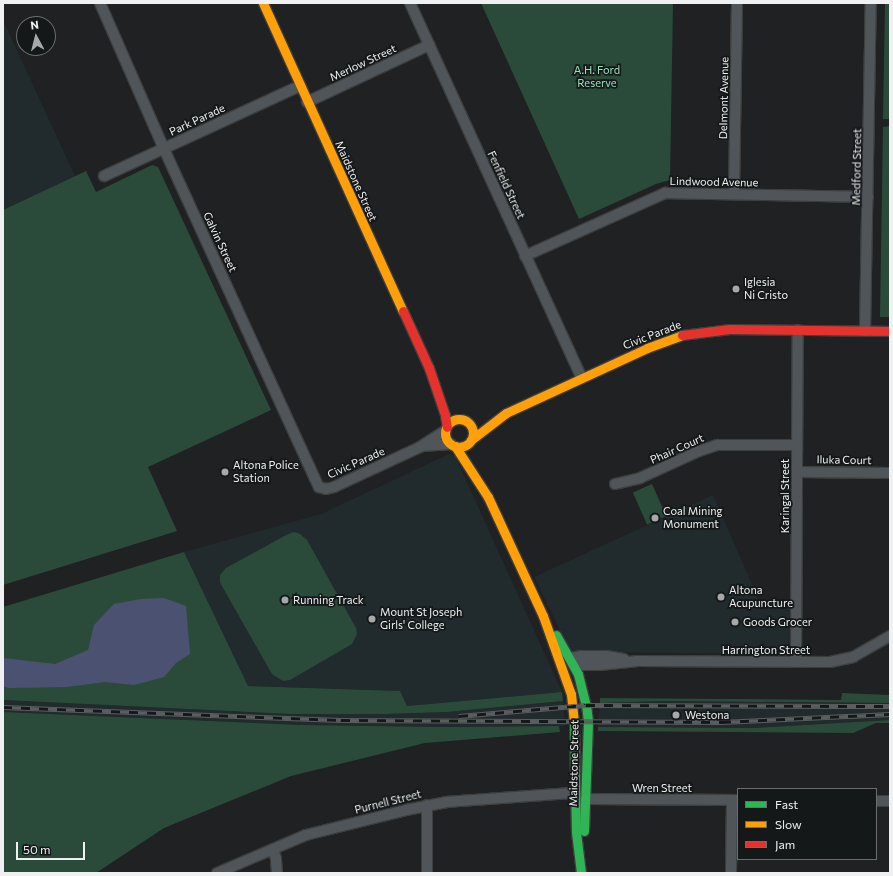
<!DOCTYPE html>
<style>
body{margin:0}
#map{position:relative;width:893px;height:876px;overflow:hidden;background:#1f2122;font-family:Commissioner,sans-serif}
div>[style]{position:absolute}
.built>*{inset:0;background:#212b2d}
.green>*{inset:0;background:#2a4b3a;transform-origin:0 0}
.water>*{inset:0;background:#4b5271}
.roads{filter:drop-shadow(1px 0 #3d3e3e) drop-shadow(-1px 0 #3d3e3e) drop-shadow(0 1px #3d3e3e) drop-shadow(0 -1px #3d3e3e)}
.street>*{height:10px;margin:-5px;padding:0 5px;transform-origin:5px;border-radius:5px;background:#505559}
.fast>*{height:9px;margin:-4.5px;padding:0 4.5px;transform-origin:4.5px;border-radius:4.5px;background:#30b455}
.slow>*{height:9px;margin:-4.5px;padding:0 4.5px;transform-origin:4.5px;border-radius:4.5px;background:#ff9f0a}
.slow>.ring{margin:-4.5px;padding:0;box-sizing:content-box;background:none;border:9px solid #ff9f0a;border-radius:50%}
.jam>*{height:9px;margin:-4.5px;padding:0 4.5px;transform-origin:4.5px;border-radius:4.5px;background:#e5322d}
.rail>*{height:4.5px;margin-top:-2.25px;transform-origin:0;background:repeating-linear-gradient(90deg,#151819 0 9px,#5b5d5f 0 18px);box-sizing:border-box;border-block:1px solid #5b5d5f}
.dots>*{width:11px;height:11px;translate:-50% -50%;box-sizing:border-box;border:2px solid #151819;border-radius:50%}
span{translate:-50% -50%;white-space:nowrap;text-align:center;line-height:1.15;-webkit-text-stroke:3.5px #151819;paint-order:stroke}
.street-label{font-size:11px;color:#eef0f1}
.park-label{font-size:11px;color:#9ae0ba}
.poi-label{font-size:11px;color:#eef0f1}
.left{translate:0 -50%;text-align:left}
.frame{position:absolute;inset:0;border:4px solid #eef0f1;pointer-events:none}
.legend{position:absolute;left:737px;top:788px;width:140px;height:72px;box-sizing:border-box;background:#151819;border:1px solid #6c6e6f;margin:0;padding:5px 7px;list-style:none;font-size:12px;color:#eef0f1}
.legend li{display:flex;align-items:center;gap:8px;height:20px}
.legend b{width:20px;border:1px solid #6c6e6f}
.north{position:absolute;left:16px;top:16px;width:40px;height:40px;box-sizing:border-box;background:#151819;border:1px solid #6c6e6f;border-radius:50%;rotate:353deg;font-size:11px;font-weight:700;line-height:16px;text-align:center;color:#eef0f1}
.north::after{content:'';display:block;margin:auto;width:14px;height:18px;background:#a6a8a9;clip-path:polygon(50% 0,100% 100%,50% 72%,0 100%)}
.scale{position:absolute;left:16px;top:842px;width:69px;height:18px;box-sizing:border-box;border:2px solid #eef0f1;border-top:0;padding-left:5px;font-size:12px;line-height:14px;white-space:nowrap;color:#eef0f1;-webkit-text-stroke:3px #151819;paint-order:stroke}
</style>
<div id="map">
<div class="built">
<i style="clip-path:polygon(3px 20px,75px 176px,3px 210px)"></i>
<i style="clip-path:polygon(449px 454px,455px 456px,562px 692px,407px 706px,399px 691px,248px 686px,184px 552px,321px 514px)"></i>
<i style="clip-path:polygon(713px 495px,762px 607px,791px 607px,792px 640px,790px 649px,783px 654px,576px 652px,569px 648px,534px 577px)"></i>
<i style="clip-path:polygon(3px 700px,290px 714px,384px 714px,447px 712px,563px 701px,565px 726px,440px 727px,301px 725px,3px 712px)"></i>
<i style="clip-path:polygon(663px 701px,890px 703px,890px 720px,754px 728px,598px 727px,600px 703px)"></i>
</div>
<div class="green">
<i style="clip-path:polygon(481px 3px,673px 3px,670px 180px,656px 184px,579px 219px)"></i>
<i style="clip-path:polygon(885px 3px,890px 3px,890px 119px,883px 119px)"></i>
<i style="clip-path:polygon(890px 126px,890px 317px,880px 317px,883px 127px)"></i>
<i style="clip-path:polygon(152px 165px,158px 167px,271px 410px,148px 467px,177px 531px,3px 585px,3px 210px,86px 171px,96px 192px)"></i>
<i style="left:652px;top:484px;width:35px;height:21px;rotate:66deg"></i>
<i style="clip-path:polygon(294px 532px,300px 534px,307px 540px,356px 628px,357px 634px,352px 644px,290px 680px,283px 681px,272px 674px,223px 588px,220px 582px,220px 575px,226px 568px,288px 534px)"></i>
<i style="clip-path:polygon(184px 552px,248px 686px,400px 691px,407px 706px,562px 692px,563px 701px,447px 712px,384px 714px,290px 714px,3px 700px,3px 607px)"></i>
<i style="clip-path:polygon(842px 693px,890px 695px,890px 703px,663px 701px,600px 703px,600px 698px,841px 700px)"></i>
<i style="clip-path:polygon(3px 712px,301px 725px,440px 727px,559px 726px,560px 732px,425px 743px,291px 776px,164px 828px,96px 873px,3px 873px)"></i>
<i style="clip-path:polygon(890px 720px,890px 723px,876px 723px,853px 733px,598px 731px,598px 727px,754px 728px)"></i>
</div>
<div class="water">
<i style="clip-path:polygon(164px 598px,186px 606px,190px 654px,176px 663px,164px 677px,134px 685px,105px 682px,67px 687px,8px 688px,3px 686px,3px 658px,55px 664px,88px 650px,94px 625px,114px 604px,141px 599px)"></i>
</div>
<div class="roads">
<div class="street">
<i style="left:100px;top:3px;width:159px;rotate:66.3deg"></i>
<i style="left:164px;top:149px;width:372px;rotate:65.4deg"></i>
<i style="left:319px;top:487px;width:7px;rotate:16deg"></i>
<i style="left:326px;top:489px;width:8px;rotate:-14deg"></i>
<i style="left:334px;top:487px;width:95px;rotate:-24.9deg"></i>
<i style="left:420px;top:447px;width:31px;rotate:-33deg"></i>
<i style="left:410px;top:3px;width:411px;rotate:65.4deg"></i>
<i style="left:307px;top:102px;width:135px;rotate:-25deg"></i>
<i style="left:104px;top:176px;width:216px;rotate:-24.7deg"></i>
<i style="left:734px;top:194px;width:191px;rotate:-89.1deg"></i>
<i style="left:525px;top:256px;width:154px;rotate:-24.2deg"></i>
<i style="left:665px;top:193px;width:203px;rotate:1.1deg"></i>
<i style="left:865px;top:331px;width:328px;rotate:-89deg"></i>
<i style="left:423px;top:446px;width:28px;rotate:-4deg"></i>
<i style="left:797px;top:472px;width:93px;rotate:0.6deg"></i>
<i style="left:615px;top:484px;width:26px;rotate:-13deg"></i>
<i style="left:640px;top:478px;width:65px;rotate:-24.6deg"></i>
<i style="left:699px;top:451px;width:20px;rotate:-18deg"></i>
<i style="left:718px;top:445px;width:79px"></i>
<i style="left:570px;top:658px;width:11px;rotate:-10deg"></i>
<i style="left:581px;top:656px;width:25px"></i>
<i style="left:606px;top:656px;width:18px;rotate:9deg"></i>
<i style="left:796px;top:662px;width:332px;rotate:-89.7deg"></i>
<i style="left:574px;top:665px;width:26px"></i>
<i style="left:600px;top:665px;width:36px;rotate:-6deg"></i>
<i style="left:636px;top:661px;width:194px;rotate:0.3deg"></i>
<i style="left:830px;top:662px;width:24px;rotate:-12deg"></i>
<i style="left:853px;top:657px;width:43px;rotate:-29.6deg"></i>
<i style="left:586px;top:799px;width:152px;rotate:0.4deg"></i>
<i style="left:876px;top:801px;width:14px"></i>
<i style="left:427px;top:805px;width:68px;rotate:90deg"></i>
<i style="left:273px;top:849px;width:10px;rotate:73deg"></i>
<i style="left:276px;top:859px;width:14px;rotate:86deg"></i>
<i style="left:217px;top:873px;width:97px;rotate:-23.1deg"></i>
<i style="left:306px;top:835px;width:103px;rotate:-14deg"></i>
<i style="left:406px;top:810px;width:42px;rotate:-11deg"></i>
<i style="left:447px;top:802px;width:127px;rotate:-4.1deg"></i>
<i style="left:731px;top:873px;width:73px;rotate:-89.2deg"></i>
</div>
<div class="fast">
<i style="left:556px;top:635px;width:45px;rotate:60.6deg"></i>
<i style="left:578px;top:674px;width:32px;rotate:76deg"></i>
<i style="left:586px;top:705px;width:17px;rotate:83deg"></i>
<i style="left:588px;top:722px;width:109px;rotate:92.1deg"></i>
<i style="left:574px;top:721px;width:111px;rotate:89deg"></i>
<i style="left:576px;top:832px;width:41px;rotate:83deg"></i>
</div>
<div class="slow">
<i style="left:263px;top:3px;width:338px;rotate:65.6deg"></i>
<i class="ring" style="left:445px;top:419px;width:19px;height:19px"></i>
<i style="left:471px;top:440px;width:44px;rotate:-37.6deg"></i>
<i style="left:506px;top:413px;width:155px;rotate:-24.7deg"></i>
<i style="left:647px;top:348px;width:37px;rotate:-20deg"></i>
<i style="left:455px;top:446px;width:61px;rotate:57.1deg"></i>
<i style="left:488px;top:497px;width:131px;rotate:65.2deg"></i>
<i style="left:543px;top:616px;width:83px;rotate:70.3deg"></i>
<i style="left:571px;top:694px;width:27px;rotate:84deg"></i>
</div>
<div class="jam">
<i style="left:403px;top:311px;width:63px;rotate:65.5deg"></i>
<i style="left:429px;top:368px;width:50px;rotate:71.2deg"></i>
<i style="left:445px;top:415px;width:12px;rotate:81deg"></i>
<i style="left:682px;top:335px;width:48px;rotate:-7.1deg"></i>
<i style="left:730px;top:329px;width:160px;rotate:0.7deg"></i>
</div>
</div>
<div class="rail">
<i style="left:3px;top:707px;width:338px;rotate:2.2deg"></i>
<i style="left:341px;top:720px;width:381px;rotate:0.3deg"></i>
<i style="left:722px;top:722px;width:168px;rotate:-2.7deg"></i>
<i style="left:459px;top:716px;width:127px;rotate:-5deg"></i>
<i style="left:586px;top:705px;width:304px;rotate:0.2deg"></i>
</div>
<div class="dots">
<i style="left:736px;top:289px;background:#a6a8a9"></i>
<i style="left:225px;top:472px;background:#a6a8a9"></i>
<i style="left:655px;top:518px;background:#a6a8a9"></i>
<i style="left:721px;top:597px;background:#a6a8a9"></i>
<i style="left:285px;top:600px;background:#a6a8a9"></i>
<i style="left:372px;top:619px;background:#a6a8a9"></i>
<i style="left:735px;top:622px;background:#a6a8a9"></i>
<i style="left:676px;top:715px;background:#a6a8a9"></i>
</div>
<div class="street-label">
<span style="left:363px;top:63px;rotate:-25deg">Merlow Street</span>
<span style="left:724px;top:98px;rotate:-89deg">Delmont Avenue</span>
<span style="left:197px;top:120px;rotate:-25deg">Park Parade</span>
<span style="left:857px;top:167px;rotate:-89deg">Medford Street</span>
<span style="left:356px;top:181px;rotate:66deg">Maidstone Street</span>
<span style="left:714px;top:182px;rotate:1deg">Lindwood Avenue</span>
<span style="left:506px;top:185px;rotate:65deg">Fenfield Street</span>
<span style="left:220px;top:242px;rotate:65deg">Galvin Street</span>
<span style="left:652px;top:335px;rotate:-21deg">Civic Parade</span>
<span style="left:677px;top:449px;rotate:-24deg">Phair Court</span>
<span style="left:844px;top:460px;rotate:1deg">Iluka Court</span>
<span style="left:356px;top:463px;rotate:-24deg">Civic Parade</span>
<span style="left:785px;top:496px;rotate:-90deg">Karingal Street</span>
<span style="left:766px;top:650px">Harrington Street</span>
<span style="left:574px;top:763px;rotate:-89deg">Maidstone Street</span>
<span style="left:662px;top:788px">Wren Street</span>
<span style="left:388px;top:802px;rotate:-14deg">Purnell Street</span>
</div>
<div class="park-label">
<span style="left:597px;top:77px">A.H. Ford<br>Reserve</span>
</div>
<div class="poi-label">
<span class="left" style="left:744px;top:289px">Iglesia<br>Ni Cristo</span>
<span class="left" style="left:233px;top:472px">Altona Police<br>Station</span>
<span class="left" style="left:663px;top:518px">Coal Mining<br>Monument</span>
<span class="left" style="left:729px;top:597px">Altona<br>Acupuncture</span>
<span class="left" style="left:293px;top:600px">Running Track</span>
<span class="left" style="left:380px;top:619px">Mount St Joseph<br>Girls' College</span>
<span class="left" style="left:743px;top:622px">Goods Grocer</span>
<span class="left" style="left:685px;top:715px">Westona</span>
</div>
<div class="frame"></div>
<ul class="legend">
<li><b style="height:5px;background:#30b455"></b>Fast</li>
<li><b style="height:5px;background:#ff9f0a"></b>Slow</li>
<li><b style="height:5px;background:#e5322d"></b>Jam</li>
</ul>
<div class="north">N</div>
<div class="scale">50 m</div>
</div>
